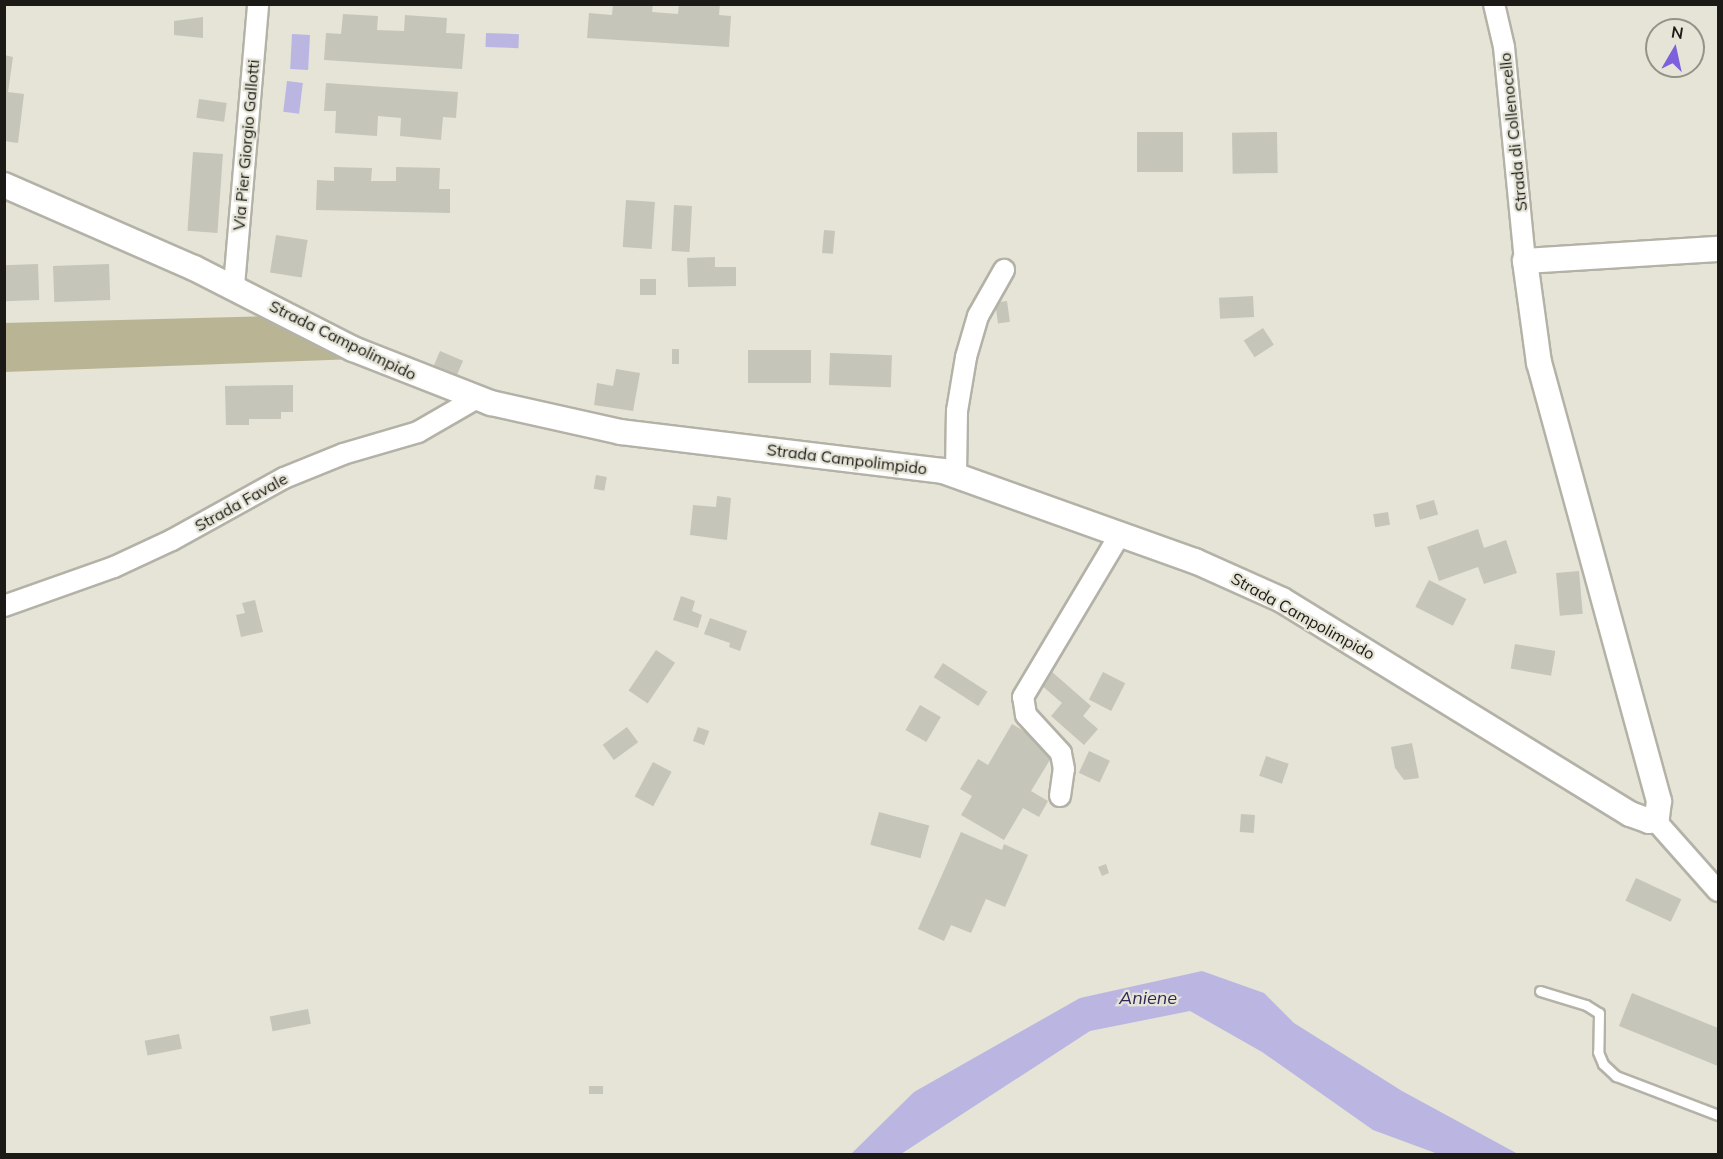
<!DOCTYPE html>
<style>
body{margin:0}
#map{position:relative;width:1723px;height:1159px;overflow:hidden;background:#e5e4d7;font-family:Mulish,sans-serif}
div>[style]{position:absolute}
.green>*{inset:0;background:#b9b594}
.water>*{inset:0;background:#bbb6e1;transform-origin:0 0}
.building>*{inset:0;background:#c6c5b9;transform-origin:0 0}
.roads{filter:drop-shadow(2px 0 #b4b2a7) drop-shadow(-2px 0 #b4b2a7) drop-shadow(0 2px #b4b2a7) drop-shadow(0 -2px #b4b2a7)}
.service>*{height:9px;margin:-4.5px;padding:0 4.5px;transform-origin:4.5px;border-radius:4.5px;background:#fff}
.minor>*{height:20px;margin:-10px;padding:0 10px;transform-origin:10px;border-radius:10px;background:#fff}
.tertiary>*{height:24px;margin:-12px;padding:0 12px;transform-origin:12px;border-radius:12px;background:#fff}
span{translate:-50% -50%;white-space:nowrap;text-align:center;line-height:1.15;-webkit-text-stroke:4.5px #e5e4d7;paint-order:stroke}
.street-label{font-size:16px;color:#1b1a16}
.water-label{font-size:18px;color:#32275b;font-style:italic}
.frame{position:absolute;inset:0;border:6px solid #1b1a16;pointer-events:none}
.north{position:absolute;left:1645px;top:18px;width:60px;height:60px;box-sizing:border-box;background:#e5e4d7;border:2px solid #94938a;border-radius:50%;rotate:9deg;font-size:16px;font-weight:700;line-height:24px;text-align:center;color:#1b1a16}
.north::after{content:'';display:block;margin:auto;width:21px;height:27px;background:#7d61dc;clip-path:polygon(50% 0,100% 100%,50% 72%,0 100%)}
</style>
<div id="map">
<div class="green">
<i style="clip-path:polygon(276px 316px,356px 359px,5px 372px,4px 323px)"></i>
</div>
<div class="water">
<i style="left:486px;top:33px;width:33px;height:14px;rotate:2deg"></i>
<i style="left:292px;top:34px;width:18px;height:35px;rotate:3deg"></i>
<i style="left:287px;top:81px;width:16px;height:31px;rotate:7deg"></i>
<i style="clip-path:polygon(1202px 971px,1264px 993px,1294px 1023px,1402px 1091px,1518px 1154px,1438px 1154px,1373px 1130px,1262px 1052px,1190px 1011px,1090px 1031px,901px 1154px,851px 1154px,914px 1092px,1080px 998px)"></i>
</div>
<div class="building">
<i style="clip-path:polygon(613px 4px,653px 4px,652px 12px,678px 14px,679px 4px,720px 4px,719px 15px,731px 16px,729px 47px,587px 38px,589px 13px,612px 15px)"></i>
<i style="clip-path:polygon(343px 14px,378px 16px,377px 30px,404px 31px,405px 15px,447px 18px,446px 33px,465px 34px,462px 69px,324px 60px,326px 33px,341px 34px)"></i>
<i style="clip-path:polygon(203px 17px,203px 38px,174px 35px,174px 21px)"></i>
<i style="clip-path:polygon(4px 55px,13px 57px,8px 92px,24px 94px,18px 143px,4px 141px)"></i>
<i style="clip-path:polygon(326px 83px,458px 92px,456px 118px,443px 117px,441px 140px,400px 136px,401px 118px,378px 116px,377px 136px,335px 133px,336px 111px,324px 111px)"></i>
<i style="left:199px;top:99px;width:28px;height:19px;rotate:8deg"></i>
<i style="left:1137px;top:132px;width:46px;height:40px"></i>
<i style="left:1277px;top:132px;width:41px;height:45px;rotate:89deg"></i>
<i style="left:193px;top:152px;width:30px;height:79px;rotate:4deg"></i>
<i style="clip-path:polygon(334px 167px,372px 168px,371px 181px,396px 181px,396px 167px,440px 168px,439px 189px,450px 189px,450px 213px,316px 210px,317px 180px,334px 181px)"></i>
<i style="left:626px;top:200px;width:29px;height:47px;rotate:4deg"></i>
<i style="left:674px;top:205px;width:18px;height:46px;rotate:3deg"></i>
<i style="left:824px;top:230px;width:11px;height:23px;rotate:5deg"></i>
<i style="left:276px;top:235px;width:32px;height:38px;rotate:9deg"></i>
<i style="clip-path:polygon(715px 257px,715px 267px,736px 267px,736px 286px,688px 287px,687px 258px)"></i>
<i style="left:38px;top:264px;width:36px;height:34px;rotate:88deg"></i>
<i style="left:109px;top:264px;width:36px;height:56px;rotate:88deg"></i>
<i style="left:640px;top:279px;width:16px;height:16px"></i>
<i style="left:1253px;top:296px;width:21px;height:34px;rotate:87deg"></i>
<i style="left:1007px;top:301px;width:21px;height:12px;rotate:82deg"></i>
<i style="left:1263px;top:328px;width:20px;height:23px;rotate:57deg"></i>
<i style="left:672px;top:349px;width:7px;height:15px"></i>
<i style="left:748px;top:350px;width:63px;height:33px"></i>
<i style="left:440px;top:351px;width:25px;height:19px;rotate:23deg"></i>
<i style="left:830px;top:353px;width:62px;height:32px;rotate:2deg"></i>
<i style="clip-path:polygon(616px 369px,640px 373px,633px 411px,594px 405px,597px 383px,613px 386px)"></i>
<i style="clip-path:polygon(293px 385px,293px 412px,281px 412px,281px 419px,249px 419px,249px 425px,226px 425px,225px 386px)"></i>
<i style="left:596px;top:475px;width:11px;height:14px;rotate:10deg"></i>
<i style="clip-path:polygon(717px 496px,731px 498px,727px 540px,690px 535px,693px 505px,716px 507px)"></i>
<i style="left:1434px;top:500px;width:15px;height:19px;rotate:74deg"></i>
<i style="left:1388px;top:512px;width:13px;height:15px;rotate:81deg"></i>
<i style="clip-path:polygon(1478px 529px,1484px 548px,1506px 540px,1517px 573px,1484px 584px,1478px 567px,1439px 581px,1427px 547px)"></i>
<i style="left:1579px;top:571px;width:43px;height:23px;rotate:85deg"></i>
<i style="left:1429px;top:580px;width:42px;height:30px;rotate:27deg"></i>
<i style="clip-path:polygon(681px 596px,695px 601px,692px 611px,702px 615px,698px 628px,673px 620px)"></i>
<i style="clip-path:polygon(255px 600px,263px 632px,241px 637px,236px 615px,245px 613px,242px 603px)"></i>
<i style="clip-path:polygon(710px 618px,747px 631px,740px 651px,729px 647px,730px 643px,704px 634px)"></i>
<i style="left:1515px;top:644px;width:41px;height:25px;rotate:10deg"></i>
<i style="left:656px;top:650px;width:23px;height:49px;rotate:34deg"></i>
<i style="left:943px;top:663px;width:53px;height:17px;rotate:33deg"></i>
<i style="clip-path:polygon(1051px 671px,1091px 706px,1083px 716px,1098px 729px,1084px 745px,1051px 716px,1062px 703px,1040px 684px)"></i>
<i style="left:1103px;top:672px;width:25px;height:31px;rotate:27deg"></i>
<i style="left:920px;top:705px;width:24px;height:29px;rotate:30deg"></i>
<i style="clip-path:polygon(1012px 724px,1056px 750px,1031px 791px,1048px 801px,1039px 817px,1023px 808px,1004px 840px,961px 815px,972px 796px,960px 789px,978px 759px,988px 765px)"></i>
<i style="left:627px;top:727px;width:19px;height:30px;rotate:54deg"></i>
<i style="left:698px;top:727px;width:12px;height:15px;rotate:20deg"></i>
<i style="clip-path:polygon(1412px 743px,1419px 778px,1404px 780px,1395px 768px,1391px 747px)"></i>
<i style="left:1089px;top:751px;width:23px;height:24px;rotate:25deg"></i>
<i style="left:1266px;top:756px;width:24px;height:21px;rotate:19deg"></i>
<i style="left:653px;top:762px;width:21px;height:39px;rotate:28deg"></i>
<i style="left:879px;top:812px;width:52px;height:34px;rotate:15deg"></i>
<i style="left:1241px;top:814px;width:14px;height:18px;rotate:4deg"></i>
<i style="clip-path:polygon(961px 832px,1002px 850px,1004px 844px,1028px 855px,1005px 907px,986px 899px,971px 933px,951px 925px,944px 941px,918px 929px)"></i>
<i style="clip-path:polygon(1106px 864px,1109px 873px,1102px 876px,1098px 867px)"></i>
<i style="left:1636px;top:878px;width:50px;height:25px;rotate:25deg"></i>
<i style="clip-path:polygon(1632px 993px,1718px 1028px,1718px 1066px,1619px 1026px)"></i>
<i style="left:308px;top:1009px;width:15px;height:39px;rotate:79deg"></i>
<i style="left:179px;top:1034px;width:15px;height:35px;rotate:79deg"></i>
<i style="left:589px;top:1086px;width:14px;height:8px"></i>
</div>
<div class="roads">
<div class="service">
<i style="left:1540px;top:991px;width:48px;rotate:16.9deg"></i>
<i style="left:1586px;top:1005px;width:15px;rotate:32deg"></i>
<i style="left:1599px;top:1013px;width:39px;rotate:91deg"></i>
<i style="left:1598px;top:1052px;width:13px;rotate:67deg"></i>
<i style="left:1603px;top:1064px;width:18px;rotate:43deg"></i>
<i style="left:1616px;top:1076px;width:109px;rotate:20.9deg"></i>
</div>
<div class="minor">
<i style="left:1494px;top:4px;width:44px;rotate:76.9deg"></i>
<i style="left:1504px;top:47px;width:215px;rotate:84.4deg"></i>
<i style="left:234px;top:286px;width:283px;rotate:-85.1deg"></i>
<i style="left:956px;top:474px;width:63px;rotate:-89.1deg"></i>
<i style="left:957px;top:411px;width:55px;rotate:-80.5deg"></i>
<i style="left:966px;top:357px;width:43px;rotate:-73.7deg"></i>
<i style="left:978px;top:316px;width:53px;rotate:-60.5deg"></i>
<i style="left:4px;top:606px;width:117px;rotate:-19.5deg"></i>
<i style="left:114px;top:567px;width:64px;rotate:-25deg"></i>
<i style="left:172px;top:540px;width:128px;rotate:-29deg"></i>
<i style="left:284px;top:478px;width:64px;rotate:-22.1deg"></i>
<i style="left:343px;top:454px;width:78px;rotate:-16.3deg"></i>
<i style="left:418px;top:432px;width:68px;rotate:-30deg"></i>
<i style="left:1060px;top:796px;width:27px;rotate:-82deg"></i>
<i style="left:1064px;top:769px;width:16px;rotate:-101deg"></i>
<i style="left:1061px;top:753px;width:52px;rotate:-132.6deg"></i>
<i style="left:1026px;top:715px;width:18px;rotate:-99deg"></i>
<i style="left:1023px;top:697px;width:187px;rotate:-59.2deg"></i>
<i style="left:1655px;top:820px;width:95px;rotate:48.4deg"></i>
</div>
<div class="tertiary">
<i style="left:4px;top:185px;width:207px;rotate:23.6deg"></i>
<i style="left:194px;top:268px;width:178px;rotate:27deg"></i>
<i style="left:353px;top:349px;width:148px;rotate:21.4deg"></i>
<i style="left:491px;top:403px;width:133px;rotate:12.6deg"></i>
<i style="left:621px;top:432px;width:324px;rotate:6.9deg"></i>
<i style="left:943px;top:471px;width:268px;rotate:19.7deg"></i>
<i style="left:1195px;top:561px;width:95px;rotate:24.1deg"></i>
<i style="left:1282px;top:600px;width:409px;rotate:31.6deg"></i>
<i style="left:1630px;top:814px;width:20px;rotate:20deg"></i>
<i style="left:1649px;top:821px;width:9px;rotate:-27deg"></i>
<i style="left:1657px;top:817px;width:16px;rotate:-83deg"></i>
<i style="left:1659px;top:801px;width:454px;rotate:-105.3deg"></i>
<i style="left:1539px;top:363px;width:103px;rotate:-97.8deg"></i>
<i style="left:1525px;top:261px;width:193px;rotate:-3.6deg"></i>
</div>
</div>
<div class="street-label">
<span style="left:1513px;top:132px;rotate:-96deg">Strada di Collenocello</span>
<span style="left:246px;top:145px;rotate:-85deg">Via Pier Giorgio Gallotti</span>
<span style="left:343px;top:340px;rotate:26deg">Strada Campolimpido</span>
<span style="left:847px;top:459px;rotate:7deg">Strada Campolimpido</span>
<span style="left:241px;top:502px;rotate:-29deg">Strada Favale</span>
<span style="left:1303px;top:616px;rotate:29deg">Strada Campolimpido</span>
</div>
<div class="water-label">
<span style="left:1148px;top:998px">Aniene</span>
</div>
<div class="frame"></div>
<div class="north">N</div>
</div>
